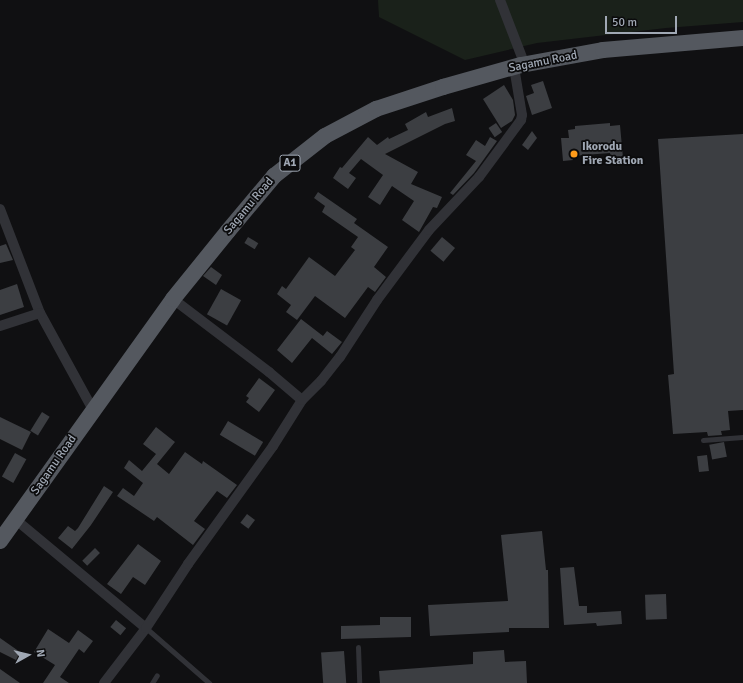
<!DOCTYPE html>
<style>
body{margin:0}
#map{position:relative;width:743px;height:683px;overflow:hidden;background:#101012;font-family:Signika,sans-serif}
div>[style]{position:absolute}
.green>*{inset:0;background:#1a211a}
.building>*{inset:0;background:#3c3e42;transform-origin:0 0}
.service>*{height:5px;margin:-2.5px;padding:0 2.5px;transform-origin:2.5px;border-radius:2.5px;background:#313237}
.minor>*{height:10px;margin:-5px;padding:0 5px;transform-origin:5px;border-radius:5px;background:#313237}
.trunk>*{height:16px;margin:-8px;padding:0 8px;transform-origin:8px;border-radius:8px;background:#54585f}
.dots>*{width:11px;height:11px;translate:-50% -50%;box-sizing:border-box;border:2px solid #0b0b0c;border-radius:50%}
span{translate:-50% -50%;white-space:nowrap;text-align:center;line-height:1.15;-webkit-text-stroke:3.5px #0b0b0c;paint-order:stroke}
.shield-label span{padding:1px 3px;background:#0b0b0c;border:1px solid;border-radius:3px;-webkit-text-stroke-width:0}
.shield-label{font-size:11px;color:#a0a8b4;font-weight:700}
.street-label{font-size:12px;color:#a0a8b4}
.poi-label{font-size:12px;color:#a0a8b4;font-weight:700}
.left{translate:0 -50%;text-align:left}
.north{position:absolute;left:8px;top:635px;width:40px;height:40px;-webkit-text-stroke:3px #0b0b0c;paint-order:stroke;rotate:82deg;font-size:11px;font-weight:700;line-height:16px;text-align:center;color:#a0a8b4}
.north::after{content:'';display:block;margin:auto;width:14px;height:18px;background:#a0a8b4;clip-path:polygon(50% 0,100% 100%,50% 72%,0 100%)}
.scale{position:absolute;left:605px;top:16px;width:72px;height:18px;box-sizing:border-box;border:2px solid #a0a8b4;border-top:0;padding-left:5px;font-size:12px;line-height:14px;white-space:nowrap;color:#a0a8b4;-webkit-text-stroke:3px #0b0b0c;paint-order:stroke}
</style>
<div id="map">
<div class="green">
<i style="clip-path:polygon(378px 0,743px 0,743px 22px,666px 28px,537px 43px,465px 60px,379px 17px)"></i>
</div>
<div class="building">
<i style="clip-path:polygon(543px 81px,552px 108px,532px 115px,526px 96px,534px 93px,531px 85px)"></i>
<i style="clip-path:polygon(504px 85px,513px 100px,515px 115px,512px 121px,501px 128px,483px 99px)"></i>
<i style="clip-path:polygon(452px 108px,455px 121px,445px 124px,385px 154px,418px 172px,411px 184px,442px 197px,437px 208px,433px 207px,419px 232px,402px 220px,414px 201px,392px 186px,380px 205px,368px 197px,383px 175px,361px 159px,349px 173px,356px 178px,348px 189px,333px 178px,340px 167px,342px 168px,368px 137px,377px 145px,388px 137px,389px 139px,408px 130px,405px 124px,426px 112px,428px 117px)"></i>
<i style="left:496px;top:123px;width:11px;height:9px;rotate:56deg"></i>
<i style="clip-path:polygon(610px 123px,610px 126px,620px 125px,623px 158px,611px 159px,610px 153px,572px 156px,573px 160px,563px 161px,561px 138px,569px 138px,568px 130px,575px 129px,575px 126px)"></i>
<i style="clip-path:polygon(532px 131px,537px 138px,528px 150px,522px 145px)"></i>
<i style="clip-path:polygon(743px 134px,743px 410px,728px 411px,730px 430px,721px 431px,722px 435px,708px 436px,707px 432px,673px 434px,668px 375px,674px 374px,658px 139px)"></i>
<i style="clip-path:polygon(490px 137px,497px 141px,474px 173px,453px 195px,450px 193px,476px 161px,466px 155px,476px 140px,485px 146px)"></i>
<i style="clip-path:polygon(318px 192px,357px 219px,354px 223px,388px 247px,374px 267px,386px 277px,375px 292px,368px 287px,345px 318px,315px 296px,297px 320px,286px 312px,291px 305px,277px 294px,282px 286px,286px 289px,309px 257px,335px 276px,355px 250px,351px 247px,358px 237px,322px 212px,325px 206px,314px 198px)"></i>
<i style="left:248px;top:237px;width:12px;height:7px;rotate:31deg"></i>
<i style="left:442px;top:237px;width:17px;height:18px;rotate:40deg"></i>
<i style="clip-path:polygon(6px 244px,13px 260px,0 263px,0 246px)"></i>
<i style="clip-path:polygon(211px 267px,222px 275px,216px 285px,203px 276px)"></i>
<i style="clip-path:polygon(17px 284px,24px 307px,0 315px,0 290px)"></i>
<i style="left:221px;top:289px;width:23px;height:29px;rotate:29deg"></i>
<i style="clip-path:polygon(301px 319px,323px 336px,327px 331px,342px 342px,332px 354px,312px 338px,292px 363px,277px 350px)"></i>
<i style="clip-path:polygon(259px 378px,275px 390px,259px 412px,246px 402px,249px 398px,246px 396px)"></i>
<i style="left:42px;top:412px;width:9px;height:22px;rotate:32deg"></i>
<i style="clip-path:polygon(0 417px,31px 432px,22px 450px,0 439px)"></i>
<i style="left:228px;top:421px;width:41px;height:16px;rotate:31deg"></i>
<i style="clip-path:polygon(156px 427px,175px 442px,157px 464px,169px 474px,185px 452px,202px 464px,203px 461px,237px 485px,227px 498px,217px 491px,194px 521px,205px 529px,193px 545px,157px 517px,154px 521px,117px 496px,123px 488px,134px 496px,143px 483px,124px 468px,129px 460px,142px 471px,156px 454px,143px 444px)"></i>
<i style="left:724px;top:442px;width:15px;height:15px;rotate:79deg"></i>
<i style="left:15px;top:453px;width:13px;height:27px;rotate:29deg"></i>
<i style="left:707px;top:455px;width:16px;height:10px;rotate:83deg"></i>
<i style="clip-path:polygon(104px 486px,113px 492px,91px 525px,72px 549px,58px 538px,68px 526px,75px 531px,78px 528px)"></i>
<i style="left:247px;top:514px;width:10px;height:11px;rotate:37deg"></i>
<i style="clip-path:polygon(542px 531px,546px 570px,548px 570px,549px 628px,509px 628px,509px 632px,430px 636px,428px 605px,508px 601px,501px 535px)"></i>
<i style="clip-path:polygon(138px 544px,161px 561px,145px 585px,133px 577px,121px 594px,107px 584px)"></i>
<i style="left:95px;top:548px;width:7px;height:18px;rotate:45deg"></i>
<i style="clip-path:polygon(574px 567px,579px 606px,587px 606px,587px 613px,621px 611px,622px 624px,597px 626px,596px 623px,564px 625px,560px 568px)"></i>
<i style="left:666px;top:594px;width:25px;height:21px;rotate:88deg"></i>
<i style="clip-path:polygon(380px 617px,411px 617px,411px 637px,341px 639px,341px 626px,380px 625px)"></i>
<i style="left:116px;top:620px;width:13px;height:9px;rotate:39deg"></i>
<i style="clip-path:polygon(48px 629px,69px 643px,78px 630px,93px 641px,84px 653px,79px 649px,60px 677px,69px 683px,43px 683px,55px 665px,34px 652px)"></i>
<i style="clip-path:polygon(0 638px,20px 652px,16px 660px,0 652px)"></i>
<i style="clip-path:polygon(504px 650px,505px 662px,526px 661px,527px 683px,380px 683px,379px 671px,473px 664px,473px 652px)"></i>
<i style="left:344px;top:651px;width:32px;height:23px;rotate:86deg"></i>
<i style="clip-path:polygon(0 669px,20px 683px,0 683px)"></i>
</div>
<div class="service">
<i style="left:703px;top:440px;width:40px;rotate:-4.3deg"></i>
<i style="left:146px;top:628px;width:84px;rotate:41.1deg"></i>
<i style="left:358px;top:647px;width:36px;rotate:88deg"></i>
<i style="left:152px;top:683px;width:9px;rotate:-58deg"></i>
</div>
<div class="minor">
<i style="left:500px;top:0;width:70px;rotate:69deg"></i>
<i style="left:0;top:209px;width:111px;rotate:69deg"></i>
<i style="left:40px;top:313px;width:111px;rotate:61.3deg"></i>
<i style="left:173px;top:299px;width:121px;rotate:37.2deg"></i>
<i style="left:269px;top:372px;width:43px;rotate:40.3deg"></i>
<i style="left:0;top:326px;width:42px;rotate:-18deg"></i>
<i style="left:15px;top:519px;width:170px;rotate:39.8deg"></i>
<i style="left:104px;top:683px;width:69px;rotate:-52.6deg"></i>
<i style="left:146px;top:628px;width:77px;rotate:-56.7deg"></i>
<i style="left:188px;top:564px;width:145px;rotate:-54.2deg"></i>
<i style="left:273px;top:446px;width:54px;rotate:-57.8deg"></i>
<i style="left:302px;top:400px;width:27px;rotate:-45deg"></i>
<i style="left:321px;top:381px;width:31px;rotate:-52deg"></i>
<i style="left:340px;top:357px;width:68px;rotate:-57deg"></i>
<i style="left:377px;top:300px;width:87px;rotate:-53.4deg"></i>
<i style="left:429px;top:230px;width:73px;rotate:-46.7deg"></i>
<i style="left:479px;top:177px;width:71px;rotate:-53.6deg"></i>
<i style="left:521px;top:120px;width:5px;rotate:-79deg"></i>
<i style="left:522px;top:115px;width:49px;rotate:-99.5deg"></i>
</div>
<div class="trunk">
<i style="left:0;top:541px;width:297px;rotate:-54.4deg"></i>
<i style="left:173px;top:299px;width:87px;rotate:-51deg"></i>
<i style="left:228px;top:231px;width:72px;rotate:-50.1deg"></i>
<i style="left:274px;top:176px;width:65px;rotate:-38.1deg"></i>
<i style="left:325px;top:136px;width:58px;rotate:-27.9deg"></i>
<i style="left:376px;top:109px;width:71px;rotate:-18.2deg"></i>
<i style="left:443px;top:87px;width:81px;rotate:-15.8deg"></i>
<i style="left:521px;top:65px;width:83px;rotate:-10.4deg"></i>
<i style="left:603px;top:50px;width:141px;rotate:-4.9deg"></i>
</div>
<div class="dots">
<i style="left:574px;top:154px;background:#ff9b1a"></i>
</div>
<div class="shield-label">
<span style="left:290px;top:163px">A1</span>
</div>
<div class="street-label">
<span style="left:543px;top:62px;rotate:-11deg">Sagamu Road</span>
<span style="left:249px;top:206px;rotate:-50deg">Sagamu Road</span>
<span style="left:54px;top:465px;rotate:-55deg">Sagamu Road</span>
</div>
<div class="poi-label">
<span class="left" style="left:582px;top:154px">Ikorodu<br>Fire Station</span>
</div>
<div class="north">N</div>
<div class="scale">50 m</div>
</div>
